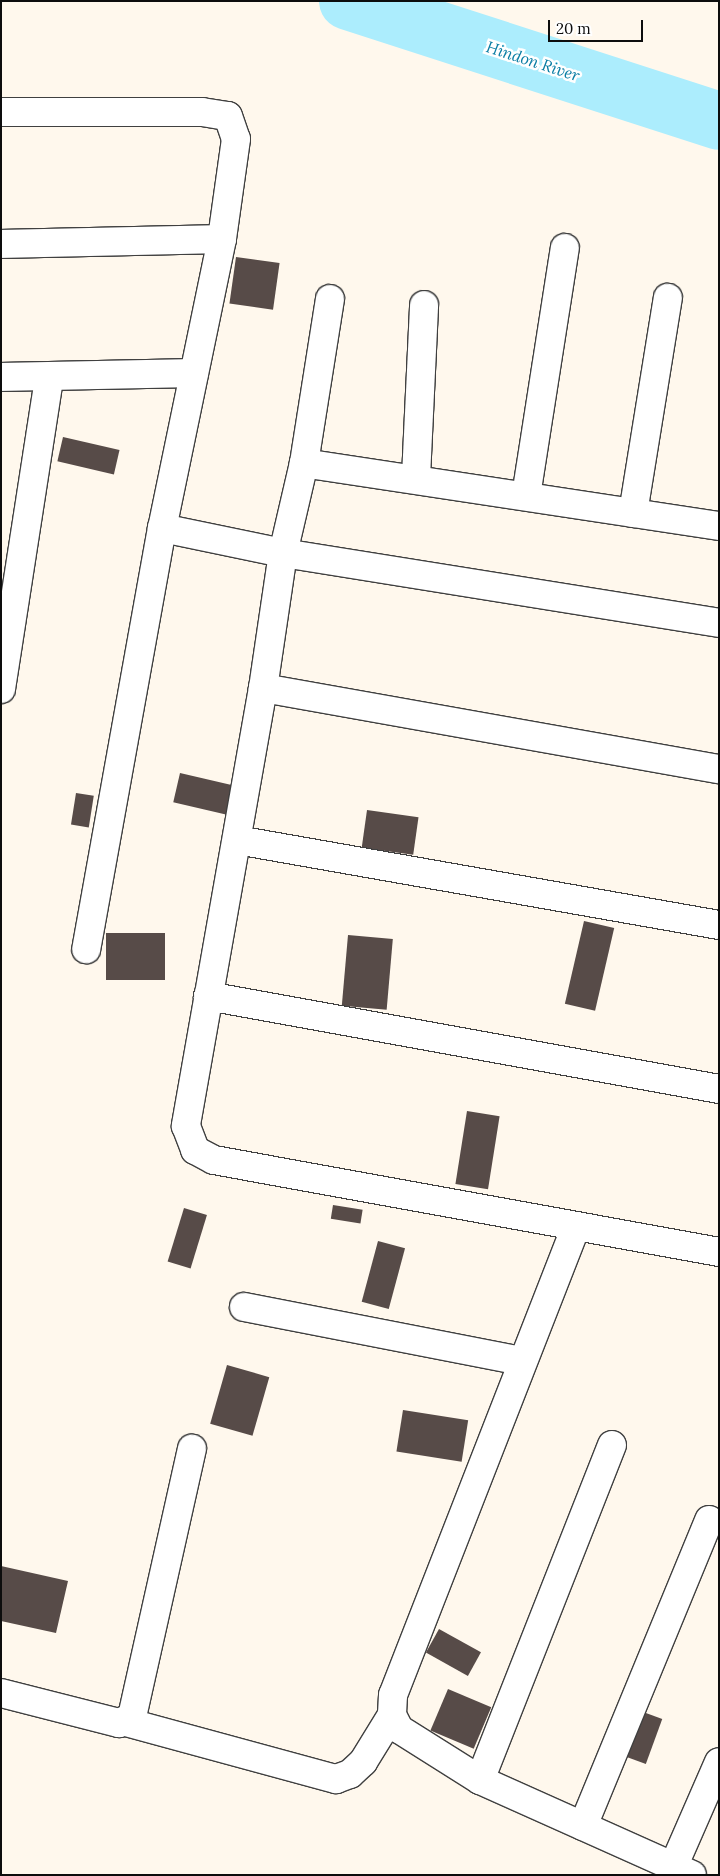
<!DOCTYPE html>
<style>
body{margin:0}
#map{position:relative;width:720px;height:1876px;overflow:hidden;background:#fff8ed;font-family:Lora,serif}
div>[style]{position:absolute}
.river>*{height:58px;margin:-29px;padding:0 29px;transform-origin:29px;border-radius:29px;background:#acedfd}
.building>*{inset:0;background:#574b48;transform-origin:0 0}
.roads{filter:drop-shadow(1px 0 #404040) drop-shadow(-1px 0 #404040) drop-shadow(0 1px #404040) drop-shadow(0 -1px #404040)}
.minor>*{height:28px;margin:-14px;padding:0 14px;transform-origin:14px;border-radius:14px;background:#fff}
span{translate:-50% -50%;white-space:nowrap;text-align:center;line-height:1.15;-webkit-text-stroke:5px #fff;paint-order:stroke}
.water-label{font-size:16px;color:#097da4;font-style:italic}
.frame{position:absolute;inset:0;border:2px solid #0d0d0d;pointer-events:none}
.scale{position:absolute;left:548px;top:20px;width:95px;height:22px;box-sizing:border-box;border:2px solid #0d0d0d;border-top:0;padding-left:6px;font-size:15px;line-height:18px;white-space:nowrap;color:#0d0d0d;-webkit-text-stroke:4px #fff;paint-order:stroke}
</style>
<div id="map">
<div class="river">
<i style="left:348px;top:1px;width:390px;rotate:17.9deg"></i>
</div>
<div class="building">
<i style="left:236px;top:257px;width:44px;height:47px;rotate:8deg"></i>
<i style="left:63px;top:437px;width:58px;height:25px;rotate:13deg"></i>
<i style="left:180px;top:773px;width:54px;height:30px;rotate:13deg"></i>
<i style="left:76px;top:793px;width:18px;height:32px;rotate:9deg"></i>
<i style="left:367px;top:810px;width:52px;height:38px;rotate:8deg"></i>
<i style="left:584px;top:921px;width:31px;height:85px;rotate:13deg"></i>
<i style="left:106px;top:933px;width:59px;height:47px"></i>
<i style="left:348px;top:935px;width:45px;height:71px;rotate:5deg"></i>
<i style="left:467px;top:1111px;width:33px;height:74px;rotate:9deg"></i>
<i style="left:333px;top:1205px;width:30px;height:14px;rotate:9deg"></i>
<i style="left:184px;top:1208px;width:24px;height:56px;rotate:17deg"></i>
<i style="left:378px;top:1241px;width:28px;height:63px;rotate:15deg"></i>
<i style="left:227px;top:1365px;width:44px;height:61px;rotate:16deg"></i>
<i style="left:403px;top:1410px;width:66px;height:42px;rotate:9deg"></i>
<i style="clip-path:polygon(1px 1566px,68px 1581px,56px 1633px,1px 1621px)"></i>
<i style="left:439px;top:1629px;width:48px;height:27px;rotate:29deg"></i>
<i style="left:448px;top:1689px;width:47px;height:45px;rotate:23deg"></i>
<i style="left:635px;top:1709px;width:29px;height:48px;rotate:20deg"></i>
</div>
<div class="roads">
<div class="minor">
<i style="left:1px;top:112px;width:201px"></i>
<i style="left:202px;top:112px;width:26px;rotate:9deg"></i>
<i style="left:228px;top:116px;width:24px;rotate:71deg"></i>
<i style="left:236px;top:139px;width:101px;rotate:98deg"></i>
<i style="left:222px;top:239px;width:295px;rotate:101.7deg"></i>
<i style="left:162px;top:528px;width:428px;rotate:100.2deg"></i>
<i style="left:1px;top:244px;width:221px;rotate:-1.3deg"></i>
<i style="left:1px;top:377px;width:193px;rotate:-1.2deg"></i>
<i style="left:304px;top:463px;width:166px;rotate:-81deg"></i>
<i style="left:416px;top:477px;width:172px;rotate:-87.3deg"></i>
<i style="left:526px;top:496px;width:251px;rotate:-81.1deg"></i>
<i style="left:633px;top:513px;width:218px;rotate:-80.8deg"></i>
<i style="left:719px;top:526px;width:420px;rotate:-171.4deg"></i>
<i style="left:304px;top:463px;width:92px;rotate:103.1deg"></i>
<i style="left:283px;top:553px;width:136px;rotate:98.4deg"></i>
<i style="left:263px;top:688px;width:445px;rotate:100deg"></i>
<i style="left:186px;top:1126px;width:26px;rotate:69deg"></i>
<i style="left:195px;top:1150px;width:21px;rotate:28deg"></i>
<i style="left:214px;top:1160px;width:513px;rotate:10.32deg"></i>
<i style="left:162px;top:528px;width:124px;rotate:11.7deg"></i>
<i style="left:283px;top:553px;width:442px;rotate:9.1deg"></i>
<i style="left:263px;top:688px;width:463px;rotate:10.1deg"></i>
<i style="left:1px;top:689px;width:315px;rotate:-81.2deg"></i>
<i style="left:237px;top:840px;width:489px;rotate:10deg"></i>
<i style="left:208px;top:996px;width:519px;rotate:10.31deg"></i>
<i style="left:575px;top:1229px;width:500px;rotate:111.33deg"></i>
<i style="left:393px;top:1695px;width:20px;rotate:93deg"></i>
<i style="left:392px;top:1715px;width:16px;rotate:63deg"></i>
<i style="left:399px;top:1729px;width:96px;rotate:32.2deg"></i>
<i style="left:480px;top:1780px;width:232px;rotate:24.1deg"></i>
<i style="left:244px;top:1307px;width:283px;rotate:11deg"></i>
<i style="left:1px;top:1693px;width:122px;rotate:14.3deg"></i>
<i style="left:119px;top:1723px;width:14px;rotate:-25deg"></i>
<i style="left:132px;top:1717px;width:275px;rotate:-77.4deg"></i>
<i style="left:126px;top:1722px;width:218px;rotate:15.2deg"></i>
<i style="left:336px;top:1779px;width:15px;rotate:-20deg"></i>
<i style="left:350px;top:1774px;width:18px;rotate:-43deg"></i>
<i style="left:363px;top:1762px;width:55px;rotate:-58.3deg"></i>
<i style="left:480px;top:1780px;width:360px;rotate:-68.5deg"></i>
<i style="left:583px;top:1826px;width:331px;rotate:-67.6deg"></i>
<i style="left:674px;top:1865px;width:112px;rotate:-66.4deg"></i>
</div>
</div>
<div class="water-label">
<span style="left:533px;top:61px;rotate:18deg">Hindon River</span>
</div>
<div class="frame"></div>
<div class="scale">20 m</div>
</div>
